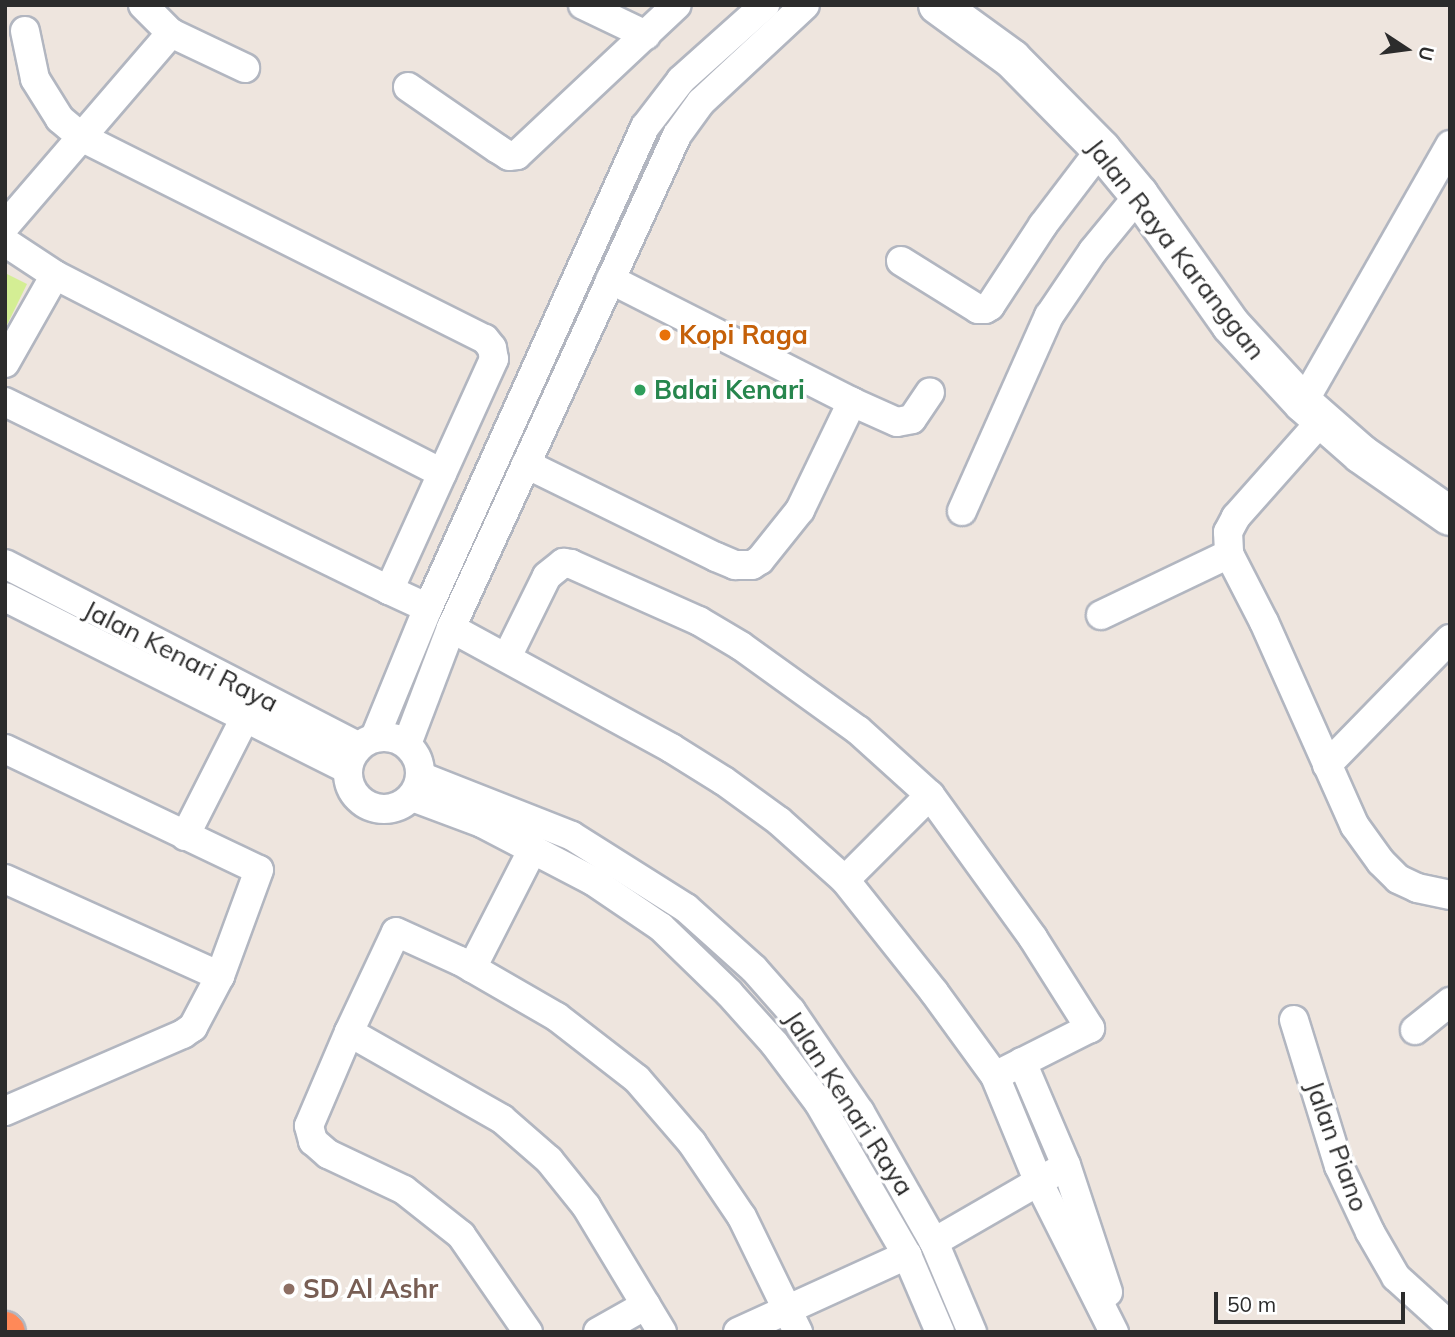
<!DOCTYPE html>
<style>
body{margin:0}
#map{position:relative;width:1455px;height:1337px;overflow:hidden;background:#eee5de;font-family:Mulish,sans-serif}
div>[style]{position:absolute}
.pitch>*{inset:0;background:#d4ee94}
.roads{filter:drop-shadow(2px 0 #b2b6c0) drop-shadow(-2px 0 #b2b6c0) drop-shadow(0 2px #b2b6c0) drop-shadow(0 -2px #b2b6c0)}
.street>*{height:28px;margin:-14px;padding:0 14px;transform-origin:14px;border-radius:14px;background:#fff}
.street>.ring{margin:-14px;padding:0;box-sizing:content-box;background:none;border:28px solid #fff;border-radius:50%}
.secondary>*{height:38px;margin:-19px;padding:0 19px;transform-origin:19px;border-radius:19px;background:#fff}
.highway>*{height:38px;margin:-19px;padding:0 19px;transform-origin:19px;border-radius:19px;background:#ff8958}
.dots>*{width:19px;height:19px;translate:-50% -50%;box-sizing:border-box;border:4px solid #fff;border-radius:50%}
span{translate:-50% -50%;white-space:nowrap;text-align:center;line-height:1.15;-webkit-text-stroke:7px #fff;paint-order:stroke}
.street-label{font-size:26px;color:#2c2c2c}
.food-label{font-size:26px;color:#c56008;font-weight:700}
.left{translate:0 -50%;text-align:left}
.leisure-label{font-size:26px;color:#27864d;font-weight:700}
.education-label{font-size:26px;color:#785e54;font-weight:700}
.frame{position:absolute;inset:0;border:7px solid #2c2c2c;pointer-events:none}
.north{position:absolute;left:1371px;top:14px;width:70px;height:70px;-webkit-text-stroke:5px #fff;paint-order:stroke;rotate:103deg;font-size:19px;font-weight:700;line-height:28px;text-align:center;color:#2c2c2c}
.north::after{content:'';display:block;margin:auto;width:24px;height:32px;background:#2c2c2c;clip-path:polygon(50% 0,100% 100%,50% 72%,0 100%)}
.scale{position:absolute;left:1214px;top:1292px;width:191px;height:32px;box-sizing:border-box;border:4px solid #2c2c2c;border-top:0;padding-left:9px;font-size:21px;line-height:24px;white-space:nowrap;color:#2c2c2c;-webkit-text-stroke:5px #fff;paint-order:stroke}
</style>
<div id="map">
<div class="pitch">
<i style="clip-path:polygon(5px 273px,27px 284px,5px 329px)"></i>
</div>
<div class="roads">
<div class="street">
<i style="left:143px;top:5px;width:40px;rotate:45deg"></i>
<i style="left:171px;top:33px;width:82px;rotate:25.3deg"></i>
<i style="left:583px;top:5px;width:70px;rotate:25.5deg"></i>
<i style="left:25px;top:31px;width:49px;rotate:78.2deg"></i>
<i style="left:35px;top:79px;width:47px;rotate:58deg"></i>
<i style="left:60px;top:119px;width:30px;rotate:40deg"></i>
<i style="left:83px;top:138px;width:449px;rotate:26.6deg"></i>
<i style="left:485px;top:339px;width:11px;rotate:52deg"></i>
<i style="left:492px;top:348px;width:11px;rotate:80deg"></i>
<i style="left:494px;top:359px;width:254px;rotate:114.4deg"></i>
<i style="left:389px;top:590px;width:43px;rotate:24.8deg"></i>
<i style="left:408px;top:87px;width:109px;rotate:34.6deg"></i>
<i style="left:498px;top:149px;width:13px;rotate:32deg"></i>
<i style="left:509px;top:156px;width:8px;rotate:-7deg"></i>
<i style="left:517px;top:155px;width:219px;rotate:-43.2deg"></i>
<i style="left:5px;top:226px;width:255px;rotate:-49.3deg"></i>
<i style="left:5px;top:242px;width:60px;rotate:33.4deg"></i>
<i style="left:55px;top:275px;width:435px;rotate:27.1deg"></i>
<i style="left:901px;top:261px;width:91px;rotate:31.9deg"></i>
<i style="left:978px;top:309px;width:7px"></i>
<i style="left:985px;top:309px;width:6px;rotate:-31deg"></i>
<i style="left:990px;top:306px;width:97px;rotate:-56.8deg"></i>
<i style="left:1043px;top:225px;width:96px;rotate:-52.7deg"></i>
<i style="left:5px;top:363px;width:101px;rotate:-60.4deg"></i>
<i style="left:5px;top:402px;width:428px;rotate:26.1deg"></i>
<i style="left:852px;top:402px;width:49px;rotate:24deg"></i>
<i style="left:897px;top:422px;width:15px;rotate:-11deg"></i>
<i style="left:912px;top:419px;width:32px;rotate:-56deg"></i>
<i style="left:1303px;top:403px;width:297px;rotate:-60.3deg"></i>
<i style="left:1322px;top:420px;width:130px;rotate:131.6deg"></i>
<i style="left:1236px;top:517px;width:17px;rotate:118deg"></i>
<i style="left:1228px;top:532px;width:22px;rotate:87deg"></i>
<i style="left:1229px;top:554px;width:76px;rotate:62.8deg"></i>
<i style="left:1264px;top:622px;width:223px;rotate:66deg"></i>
<i style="left:1355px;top:826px;width:44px;rotate:54.2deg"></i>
<i style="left:1381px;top:862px;width:24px;rotate:45deg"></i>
<i style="left:1398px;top:879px;width:21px;rotate:25deg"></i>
<i style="left:1417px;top:888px;width:34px;rotate:12deg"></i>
<i style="left:526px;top:464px;width:212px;rotate:26.1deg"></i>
<i style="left:716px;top:557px;width:21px;rotate:23deg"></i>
<i style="left:735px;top:565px;width:17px"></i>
<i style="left:752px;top:565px;width:9px;rotate:-32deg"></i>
<i style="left:760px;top:560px;width:64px;rotate:-51.3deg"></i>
<i style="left:800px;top:510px;width:120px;rotate:-64.3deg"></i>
<i style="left:852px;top:402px;width:271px;rotate:-153.1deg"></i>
<i style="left:962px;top:511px;width:214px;rotate:-66deg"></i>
<i style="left:1049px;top:316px;width:78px;rotate:-55.9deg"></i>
<i style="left:1093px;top:251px;width:72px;rotate:-50.6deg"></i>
<i style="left:5px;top:564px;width:396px;rotate:27.3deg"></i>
<i style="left:5px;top:597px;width:383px;rotate:26.7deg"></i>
<i style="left:1101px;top:615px;width:142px;rotate:-25.5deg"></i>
<i style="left:451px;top:628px;width:251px;rotate:28.6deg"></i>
<i style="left:671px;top:748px;width:62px;rotate:31.9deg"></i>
<i style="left:724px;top:781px;width:68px;rotate:36deg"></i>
<i style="left:779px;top:821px;width:89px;rotate:41.8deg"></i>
<i style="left:845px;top:880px;width:143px;rotate:51.5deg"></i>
<i style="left:934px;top:992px;width:104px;rotate:54deg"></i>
<i style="left:995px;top:1076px;width:116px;rotate:67.6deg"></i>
<i style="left:1039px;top:1183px;width:167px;rotate:63.3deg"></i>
<i style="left:507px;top:657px;width:90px;rotate:-63.7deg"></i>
<i style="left:547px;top:576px;width:21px;rotate:-39deg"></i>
<i style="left:563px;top:563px;width:8px;rotate:7deg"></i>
<i style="left:571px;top:564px;width:140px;rotate:24deg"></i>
<i style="left:699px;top:621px;width:49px;rotate:30.8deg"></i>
<i style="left:741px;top:646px;width:144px;rotate:35.7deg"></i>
<i style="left:858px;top:730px;width:97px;rotate:42.1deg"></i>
<i style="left:930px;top:795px;width:176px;rotate:54.2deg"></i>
<i style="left:1033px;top:938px;width:107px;rotate:57.7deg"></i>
<i style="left:1090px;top:1028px;width:106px;rotate:153.2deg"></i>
<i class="ring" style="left:348px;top:737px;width:44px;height:44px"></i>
<i style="left:375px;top:737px;width:139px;rotate:-67.7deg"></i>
<i style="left:428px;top:608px;width:528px;rotate:-65.72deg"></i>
<i style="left:645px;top:127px;width:59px;rotate:-52.5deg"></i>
<i style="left:681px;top:80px;width:113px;rotate:-41.8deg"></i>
<i style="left:407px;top:744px;width:124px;rotate:-69.2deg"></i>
<i style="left:451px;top:628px;width:542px;rotate:-65.37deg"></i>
<i style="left:677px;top:135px;width:41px;rotate:-54deg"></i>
<i style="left:701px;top:102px;width:142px;rotate:-43deg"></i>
<i style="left:5px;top:749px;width:281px;rotate:25.5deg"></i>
<i style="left:259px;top:870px;width:113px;rotate:110.2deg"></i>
<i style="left:220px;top:976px;width:58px;rotate:117.9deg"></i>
<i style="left:193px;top:1027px;width:12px;rotate:145deg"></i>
<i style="left:183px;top:1034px;width:194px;rotate:156.6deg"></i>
<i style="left:1327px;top:765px;width:176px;rotate:-45.7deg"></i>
<i style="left:420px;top:776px;width:163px;rotate:21.5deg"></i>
<i style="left:572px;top:836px;width:135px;rotate:32.3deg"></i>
<i style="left:686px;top:908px;width:91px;rotate:41.9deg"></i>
<i style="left:754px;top:969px;width:56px;rotate:48.6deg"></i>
<i style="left:791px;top:1011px;width:122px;rotate:55.7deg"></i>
<i style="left:860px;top:1112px;width:150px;rotate:60.4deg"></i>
<i style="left:934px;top:1242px;width:98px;rotate:67.1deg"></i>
<i style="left:412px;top:797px;width:75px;rotate:20.4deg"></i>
<i style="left:482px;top:823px;width:125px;rotate:27.6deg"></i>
<i style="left:593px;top:881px;width:82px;rotate:34.1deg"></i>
<i style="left:661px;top:927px;width:95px;rotate:44.1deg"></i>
<i style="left:729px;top:993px;width:67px;rotate:48deg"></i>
<i style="left:774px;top:1043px;width:75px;rotate:53.1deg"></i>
<i style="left:819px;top:1103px;width:176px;rotate:59.9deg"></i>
<i style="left:907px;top:1255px;width:84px;rotate:66.8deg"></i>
<i style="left:185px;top:836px;width:135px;rotate:-63.1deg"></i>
<i style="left:5px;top:879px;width:236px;rotate:24.3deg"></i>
<i style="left:845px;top:880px;width:120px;rotate:-45deg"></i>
<i style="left:472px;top:968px;width:134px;rotate:-62.9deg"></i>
<i style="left:1294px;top:1020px;width:153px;rotate:72.9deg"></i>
<i style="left:1339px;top:1166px;width:73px;rotate:64.8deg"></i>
<i style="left:1370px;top:1232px;width:52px;rotate:60deg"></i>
<i style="left:1396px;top:1277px;width:73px;rotate:42.2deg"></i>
<i style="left:1415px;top:1030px;width:45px;rotate:-38.7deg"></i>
<i style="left:349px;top:1032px;width:102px;rotate:113.1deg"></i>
<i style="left:309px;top:1126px;width:16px;rotate:75deg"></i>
<i style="left:313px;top:1141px;width:20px;rotate:41deg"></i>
<i style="left:328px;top:1154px;width:84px;rotate:25.3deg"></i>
<i style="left:404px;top:1190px;width:73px;rotate:38.3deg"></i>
<i style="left:461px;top:1235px;width:118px;rotate:55.4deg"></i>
<i style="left:1022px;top:1062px;width:112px;rotate:66.9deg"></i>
<i style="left:1066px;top:1165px;width:134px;rotate:71.7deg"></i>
<i style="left:934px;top:1242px;width:140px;rotate:-30deg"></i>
<i style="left:598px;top:1332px;width:55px;rotate:-29.4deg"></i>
<i style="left:662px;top:1332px;width:147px;rotate:-121.1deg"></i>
<i style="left:586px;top:1206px;width:59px;rotate:-128.8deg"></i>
<i style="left:549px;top:1160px;width:62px;rotate:-138.9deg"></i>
<i style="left:502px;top:1119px;width:176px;rotate:-150.4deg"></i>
<i style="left:349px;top:1032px;width:110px;rotate:-64.8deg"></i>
<i style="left:396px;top:932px;width:70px;rotate:24.4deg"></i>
<i style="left:460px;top:961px;width:112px;rotate:30deg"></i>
<i style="left:557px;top:1017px;width:101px;rotate:37.8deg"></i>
<i style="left:637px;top:1079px;width:84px;rotate:49.3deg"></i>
<i style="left:692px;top:1143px;width:89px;rotate:56deg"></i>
<i style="left:742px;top:1217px;width:128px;rotate:64deg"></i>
<i style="left:738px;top:1332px;width:186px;rotate:-24.5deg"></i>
</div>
<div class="secondary">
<i style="left:938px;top:5px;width:92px;rotate:36.1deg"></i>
<i style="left:1012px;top:59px;width:127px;rotate:45.3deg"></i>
<i style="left:1101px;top:149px;width:60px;rotate:50.4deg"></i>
<i style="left:1139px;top:195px;width:159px;rotate:54.7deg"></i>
<i style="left:1231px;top:325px;width:106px;rotate:47.3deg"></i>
<i style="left:1303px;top:403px;width:77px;rotate:41.3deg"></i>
<i style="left:1361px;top:454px;width:108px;rotate:34.9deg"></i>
</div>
<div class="highway">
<i style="left:5px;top:1331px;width:1px;rotate:45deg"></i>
</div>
</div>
<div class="dots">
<i style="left:665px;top:335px;background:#e8710a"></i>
<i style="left:640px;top:390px;background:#2e9e5b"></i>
<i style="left:289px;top:1289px;background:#8d6e63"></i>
</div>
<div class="street-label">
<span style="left:1176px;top:249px;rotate:52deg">Jalan Raya Karanggan</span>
<span style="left:181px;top:656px;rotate:27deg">Jalan Kenari Raya</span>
<span style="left:849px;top:1103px;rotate:57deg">Jalan Kenari Raya</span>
<span style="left:1337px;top:1146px;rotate:70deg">Jalan Piano</span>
</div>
<div class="food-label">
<span class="left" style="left:679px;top:335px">Kopi Raga</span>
</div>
<div class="leisure-label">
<span class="left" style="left:654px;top:390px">Balai Kenari</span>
</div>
<div class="education-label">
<span class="left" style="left:303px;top:1289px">SD Al Ashr</span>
</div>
<div class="frame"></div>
<div class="north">U</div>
<div class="scale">50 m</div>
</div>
